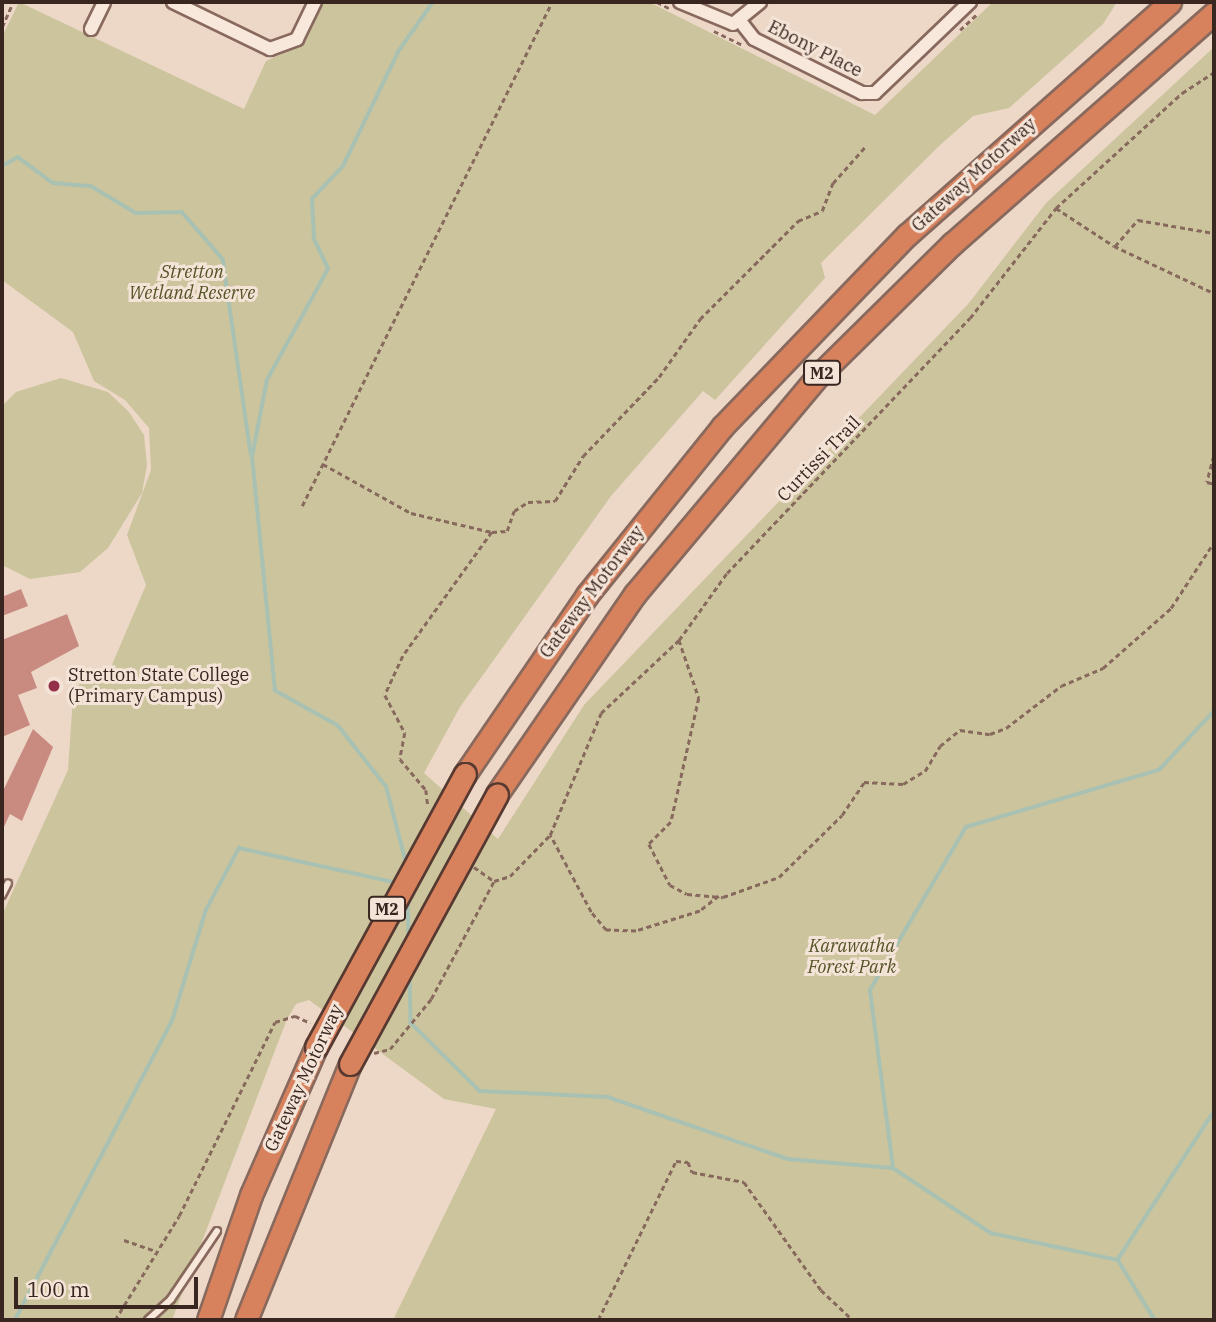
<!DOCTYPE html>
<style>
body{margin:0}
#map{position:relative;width:1216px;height:1322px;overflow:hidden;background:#edd8c8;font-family:"IBM Plex Serif",serif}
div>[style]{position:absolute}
.green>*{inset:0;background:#cbc49c}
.stream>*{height:3.5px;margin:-1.75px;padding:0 1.75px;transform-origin:1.75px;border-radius:1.75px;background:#a9c1b3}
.building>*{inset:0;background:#c98a7f}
.path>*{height:2.5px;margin-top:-1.25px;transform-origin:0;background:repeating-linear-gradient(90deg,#88695d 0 5px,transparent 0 8.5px)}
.roads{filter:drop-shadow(2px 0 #88695d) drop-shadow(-2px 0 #88695d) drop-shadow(0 2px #88695d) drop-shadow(0 -2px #88695d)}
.lane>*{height:6px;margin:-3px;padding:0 3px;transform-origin:3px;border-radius:3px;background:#f8e7db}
.street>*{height:12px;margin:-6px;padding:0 6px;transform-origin:6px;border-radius:6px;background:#f8e7db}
.highway>*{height:21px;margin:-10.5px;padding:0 10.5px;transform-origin:10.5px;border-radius:10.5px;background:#d7815d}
.bridges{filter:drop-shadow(2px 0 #563931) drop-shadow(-2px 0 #563931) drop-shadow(0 2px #563931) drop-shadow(0 -2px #563931)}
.highway-bridge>*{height:21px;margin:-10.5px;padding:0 10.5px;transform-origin:10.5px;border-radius:10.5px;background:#d7815d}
.dots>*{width:19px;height:19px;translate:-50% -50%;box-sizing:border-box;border:4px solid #f4e4d7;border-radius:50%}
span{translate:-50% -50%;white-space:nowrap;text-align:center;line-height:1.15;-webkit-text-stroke:6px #f4e4d7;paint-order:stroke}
.shield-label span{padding:2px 5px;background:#f4e4d7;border:2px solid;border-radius:5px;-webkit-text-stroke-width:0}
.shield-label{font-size:16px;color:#392620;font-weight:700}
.street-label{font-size:18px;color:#392620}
.park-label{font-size:18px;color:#555428;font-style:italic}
.poi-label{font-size:18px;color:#392620}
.left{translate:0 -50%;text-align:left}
.frame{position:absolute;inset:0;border:4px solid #392620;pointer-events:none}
.scale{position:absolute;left:14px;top:1277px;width:184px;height:32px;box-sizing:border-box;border:4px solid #392620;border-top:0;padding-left:9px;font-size:21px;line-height:24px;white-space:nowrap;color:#392620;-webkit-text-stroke:5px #f4e4d7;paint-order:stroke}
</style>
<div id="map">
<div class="green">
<i style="clip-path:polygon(19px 2px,244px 109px,266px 61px,304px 44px,323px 2px,649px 2px,875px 115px,993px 2px,1117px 2px,1103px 24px,1009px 108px,973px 116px,939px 146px,821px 263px,825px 278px,715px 400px,703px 391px,611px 496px,460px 707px,424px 773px,498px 839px,584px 705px,969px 303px,1046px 203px,1214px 47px,1214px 1320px,393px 1320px,496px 1109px,444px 1099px,309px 1000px,296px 1004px,287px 1019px,172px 1320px,2px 1320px,2px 915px,68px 770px,73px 697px,86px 671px,111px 667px,146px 585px,127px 535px,151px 470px,149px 428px,125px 400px,94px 381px,73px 332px,2px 280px,2px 37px)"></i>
<i style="clip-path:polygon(61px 378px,108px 392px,129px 412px,144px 435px,147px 465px,142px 493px,108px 548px,80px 572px,30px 579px,2px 565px,2px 406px,16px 392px)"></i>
</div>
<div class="stream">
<i style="left:2px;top:166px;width:18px;rotate:-29deg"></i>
<i style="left:18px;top:157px;width:44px;rotate:36.6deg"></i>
<i style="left:53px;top:183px;width:38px;rotate:5deg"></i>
<i style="left:91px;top:186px;width:52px;rotate:31deg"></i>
<i style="left:136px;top:213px;width:46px;rotate:-1.2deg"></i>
<i style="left:182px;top:212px;width:62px;rotate:48.9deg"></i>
<i style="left:223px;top:259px;width:196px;rotate:81.8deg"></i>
<i style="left:406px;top:863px;width:79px;rotate:-104.7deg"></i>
<i style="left:386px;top:787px;width:78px;rotate:-128.2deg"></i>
<i style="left:338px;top:726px;width:72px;rotate:-150.9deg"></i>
<i style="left:275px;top:691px;width:235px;rotate:-95.6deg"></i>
<i style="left:252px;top:457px;width:78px;rotate:-79deg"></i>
<i style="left:267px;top:380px;width:127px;rotate:-61.2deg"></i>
<i style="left:328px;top:269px;width:33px;rotate:-115deg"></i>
<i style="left:314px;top:239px;width:40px;rotate:-92.9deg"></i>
<i style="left:312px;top:199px;width:45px;rotate:-46.8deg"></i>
<i style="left:343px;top:166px;width:127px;rotate:-64.2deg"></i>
<i style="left:398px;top:52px;width:61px;rotate:-55deg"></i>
<i style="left:408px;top:895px;width:41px;rotate:88.6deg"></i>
<i style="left:410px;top:972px;width:51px;rotate:88.9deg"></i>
<i style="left:411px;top:1023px;width:97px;rotate:44.6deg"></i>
<i style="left:480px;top:1091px;width:128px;rotate:2.7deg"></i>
<i style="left:608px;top:1097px;width:190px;rotate:19deg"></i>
<i style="left:788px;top:1159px;width:105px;rotate:4.9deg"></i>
<i style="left:893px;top:1168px;width:118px;rotate:33.6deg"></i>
<i style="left:991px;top:1233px;width:130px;rotate:12deg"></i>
<i style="left:1118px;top:1260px;width:70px;rotate:58.3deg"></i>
<i style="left:893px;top:1168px;width:179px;rotate:-97.4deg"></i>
<i style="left:870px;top:990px;width:189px;rotate:-59.5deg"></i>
<i style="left:966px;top:827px;width:201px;rotate:-16.5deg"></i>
<i style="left:1159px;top:770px;width:81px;rotate:-47deg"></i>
<i style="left:1118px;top:1259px;width:176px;rotate:-57deg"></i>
<i style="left:15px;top:1320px;width:338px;rotate:-62.3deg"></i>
<i style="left:172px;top:1021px;width:116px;rotate:-73deg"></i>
<i style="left:206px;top:910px;width:70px;rotate:-62deg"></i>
<i style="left:239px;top:848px;width:163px;rotate:12.4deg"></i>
</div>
<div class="building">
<i style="clip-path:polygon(21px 589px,28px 606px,2px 616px,2px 597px)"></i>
<i style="clip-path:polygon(67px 614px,79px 646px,31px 672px,37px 688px,18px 695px,30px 725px,2px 737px,2px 640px)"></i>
<i style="clip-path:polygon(33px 729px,53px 747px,22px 821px,10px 814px,2px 831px,2px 793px)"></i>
</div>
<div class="path">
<i style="left:657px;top:2px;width:16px;rotate:27deg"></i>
<i style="left:2px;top:27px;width:27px;rotate:-66deg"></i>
<i style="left:960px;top:30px;width:22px;rotate:-43deg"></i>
<i style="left:714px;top:31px;width:32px;rotate:26deg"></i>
<i style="left:1056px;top:208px;width:69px;rotate:33.2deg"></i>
<i style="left:1114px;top:246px;width:110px;rotate:25.2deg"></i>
<i style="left:1115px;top:246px;width:35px;rotate:-49deg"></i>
<i style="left:1138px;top:220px;width:77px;rotate:9.7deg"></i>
<i style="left:1214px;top:456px;width:27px;rotate:105deg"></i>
<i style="left:1207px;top:482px;width:7px;rotate:16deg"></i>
<i style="left:323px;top:464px;width:101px;rotate:29.1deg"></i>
<i style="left:411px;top:513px;width:83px;rotate:13.2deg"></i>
<i style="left:492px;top:532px;width:153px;rotate:125.7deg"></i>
<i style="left:403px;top:656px;width:43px;rotate:114.8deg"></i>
<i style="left:385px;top:695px;width:43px;rotate:62.2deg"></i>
<i style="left:405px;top:733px;width:26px;rotate:101deg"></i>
<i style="left:400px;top:759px;width:40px;rotate:50deg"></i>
<i style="left:426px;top:790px;width:16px;rotate:83deg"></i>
<i style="left:302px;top:506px;width:563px;rotate:-63.62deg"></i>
<i style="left:492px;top:532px;width:15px;rotate:-4deg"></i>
<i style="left:507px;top:531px;width:21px;rotate:-71deg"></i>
<i style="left:514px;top:511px;width:17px;rotate:-33deg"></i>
<i style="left:528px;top:502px;width:27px;rotate:-2deg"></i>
<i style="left:555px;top:501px;width:53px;rotate:-58.1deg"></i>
<i style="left:583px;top:456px;width:110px;rotate:-46.1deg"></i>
<i style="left:659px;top:377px;width:71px;rotate:-54.7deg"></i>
<i style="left:700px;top:319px;width:139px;rotate:-45deg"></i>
<i style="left:798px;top:221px;width:26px;rotate:-23deg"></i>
<i style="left:822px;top:211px;width:30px;rotate:-69deg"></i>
<i style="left:833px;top:183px;width:48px;rotate:-48.4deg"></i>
<i style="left:679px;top:640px;width:61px;rotate:71deg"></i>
<i style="left:699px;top:698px;width:127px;rotate:102.7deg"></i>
<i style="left:671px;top:822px;width:31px;rotate:135deg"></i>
<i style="left:649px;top:844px;width:46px;rotate:62.9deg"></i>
<i style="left:670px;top:885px;width:19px;rotate:28deg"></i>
<i style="left:687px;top:894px;width:36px;rotate:5deg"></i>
<i style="left:723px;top:897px;width:59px;rotate:-19.7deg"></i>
<i style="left:779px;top:877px;width:88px;rotate:-44.5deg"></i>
<i style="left:842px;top:815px;width:40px;rotate:-56deg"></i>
<i style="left:864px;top:782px;width:39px;rotate:3deg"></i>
<i style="left:903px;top:784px;width:26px;rotate:-31deg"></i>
<i style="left:925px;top:771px;width:29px;rotate:-59deg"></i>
<i style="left:940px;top:746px;width:26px;rotate:-39deg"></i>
<i style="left:960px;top:730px;width:30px;rotate:8deg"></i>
<i style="left:990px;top:734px;width:17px;rotate:-21deg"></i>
<i style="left:1006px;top:728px;width:69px;rotate:-37.4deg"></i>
<i style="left:1061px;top:686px;width:46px;rotate:-23.2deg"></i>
<i style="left:1103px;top:668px;width:91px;rotate:-41.4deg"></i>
<i style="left:1171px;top:608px;width:79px;rotate:-56.9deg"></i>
<i style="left:474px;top:867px;width:24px;rotate:35deg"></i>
<i style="left:494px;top:881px;width:17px;rotate:-17deg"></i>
<i style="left:510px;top:876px;width:57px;rotate:-45.7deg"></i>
<i style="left:719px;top:896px;width:24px;rotate:142deg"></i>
<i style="left:700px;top:911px;width:67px;rotate:162.6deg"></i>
<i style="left:636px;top:931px;width:30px;rotate:-178deg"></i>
<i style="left:606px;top:930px;width:23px;rotate:-130deg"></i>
<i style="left:591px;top:912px;width:87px;rotate:-118deg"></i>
<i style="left:550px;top:835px;width:132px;rotate:-67.3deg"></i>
<i style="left:601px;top:713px;width:107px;rotate:-43.1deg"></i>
<i style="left:679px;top:640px;width:82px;rotate:-54.4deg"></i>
<i style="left:727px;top:573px;width:352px;rotate:-46.4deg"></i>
<i style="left:970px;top:318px;width:140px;rotate:-52deg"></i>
<i style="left:1056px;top:208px;width:171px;rotate:-42.4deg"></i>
<i style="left:1182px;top:93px;width:38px;rotate:-33deg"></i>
<i style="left:374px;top:1053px;width:16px;rotate:-14deg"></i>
<i style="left:390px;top:1049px;width:65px;rotate:-50.6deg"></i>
<i style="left:431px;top:999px;width:134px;rotate:-61.9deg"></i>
<i style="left:124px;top:1240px;width:34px;rotate:19deg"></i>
<i style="left:115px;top:1320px;width:122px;rotate:-58.4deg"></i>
<i style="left:179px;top:1216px;width:216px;rotate:-63.7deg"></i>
<i style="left:275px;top:1022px;width:21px;rotate:-17deg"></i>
<i style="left:295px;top:1016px;width:17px;rotate:24deg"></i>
<i style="left:598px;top:1320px;width:177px;rotate:-63.9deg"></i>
<i style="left:676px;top:1161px;width:12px;rotate:5deg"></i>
<i style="left:688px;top:1162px;width:11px;rotate:68deg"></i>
<i style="left:692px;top:1172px;width:53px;rotate:10.9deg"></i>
<i style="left:744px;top:1182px;width:133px;rotate:54.5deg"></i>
<i style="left:821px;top:1290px;width:44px;rotate:43.2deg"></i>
</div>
<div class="roads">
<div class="lane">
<i style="left:2px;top:895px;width:13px;rotate:-63deg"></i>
<i style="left:148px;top:1320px;width:31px;rotate:-42deg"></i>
<i style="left:171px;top:1299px;width:82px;rotate:-55.9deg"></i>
</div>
<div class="street">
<i style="left:173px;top:2px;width:108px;rotate:25.9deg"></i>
<i style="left:270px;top:49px;width:29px;rotate:-20deg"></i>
<i style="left:297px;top:39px;width:41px;rotate:-64.1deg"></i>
<i style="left:680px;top:2px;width:57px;rotate:22.5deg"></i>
<i style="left:733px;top:24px;width:35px;rotate:-39deg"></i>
<i style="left:740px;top:21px;width:23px;rotate:52deg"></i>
<i style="left:754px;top:39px;width:121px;rotate:26.6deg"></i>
<i style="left:862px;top:93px;width:13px"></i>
<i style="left:875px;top:93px;width:132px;rotate:-43.8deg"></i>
<i style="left:91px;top:29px;width:30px;rotate:-64deg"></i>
</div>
<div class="highway">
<i style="left:465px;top:774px;width:217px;rotate:-55.7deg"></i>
<i style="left:587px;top:595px;width:216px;rotate:-51.2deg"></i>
<i style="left:722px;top:427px;width:267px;rotate:-46.1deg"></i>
<i style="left:907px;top:235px;width:351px;rotate:-41.5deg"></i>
<i style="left:497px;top:794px;width:243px;rotate:-55.4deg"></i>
<i style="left:635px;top:594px;width:286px;rotate:-50deg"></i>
<i style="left:819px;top:375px;width:187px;rotate:-44.6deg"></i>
<i style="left:952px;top:244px;width:349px;rotate:-41.4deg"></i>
<i style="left:208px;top:1320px;width:132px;rotate:-71deg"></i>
<i style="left:251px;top:1195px;width:162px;rotate:-66.3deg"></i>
<i style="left:246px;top:1320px;width:276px;rotate:-67.9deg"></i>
</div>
</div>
<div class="bridges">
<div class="highway-bridge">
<i style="left:316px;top:1047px;width:311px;rotate:-61.4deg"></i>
<i style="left:350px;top:1064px;width:307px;rotate:-61.4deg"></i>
</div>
</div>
<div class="dots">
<i style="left:54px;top:686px;background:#95304b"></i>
</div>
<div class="shield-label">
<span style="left:822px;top:373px">M2</span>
<span style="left:387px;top:909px">M2</span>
</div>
<div class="street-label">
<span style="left:815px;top:49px;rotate:27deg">Ebony Place</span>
<span style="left:974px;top:175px;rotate:-42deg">Gateway Motorway</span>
<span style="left:819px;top:459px;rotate:-46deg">Curtissi Trail</span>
<span style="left:592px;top:592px;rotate:-53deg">Gateway Motorway</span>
<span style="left:304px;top:1078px;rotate:-65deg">Gateway Motorway</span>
</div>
<div class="park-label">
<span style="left:192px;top:283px">Stretton<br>Wetland Reserve</span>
<span style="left:852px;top:957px">Karawatha<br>Forest Park</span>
</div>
<div class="poi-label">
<span class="left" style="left:68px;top:686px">Stretton State College<br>(Primary Campus)</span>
</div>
<div class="frame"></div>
<div class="scale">100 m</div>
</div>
